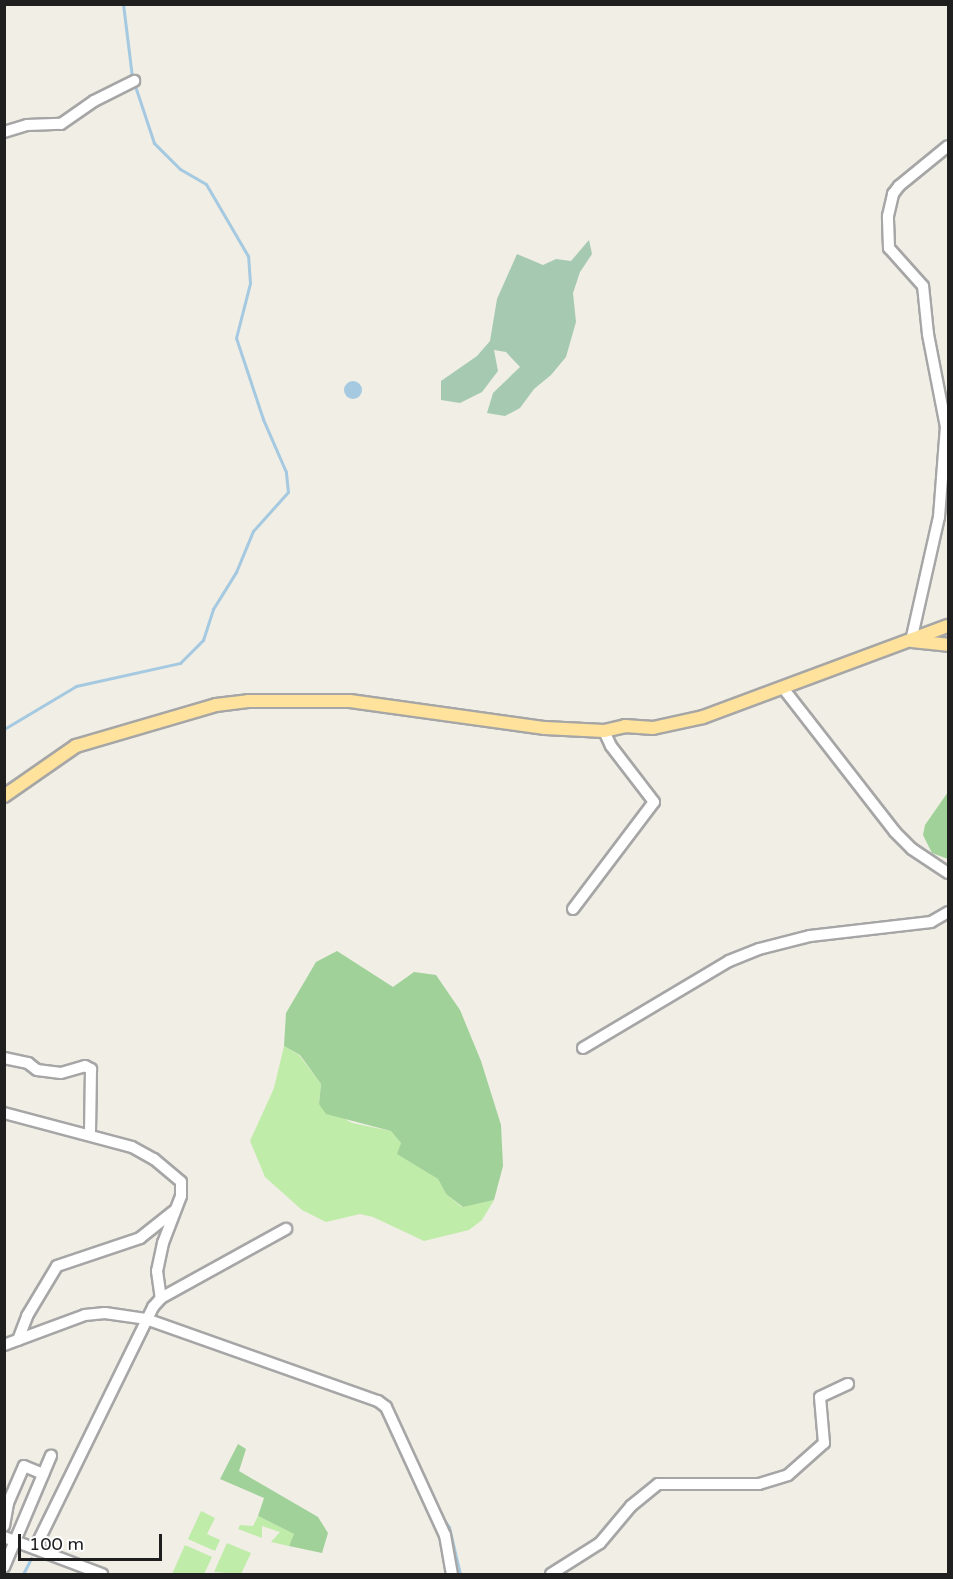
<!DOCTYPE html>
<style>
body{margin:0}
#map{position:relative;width:953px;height:1579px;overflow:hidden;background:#f0eee5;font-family:"Varela Round",sans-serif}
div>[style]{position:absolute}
.grass>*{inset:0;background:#c0eca9}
.forest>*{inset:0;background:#a0d198}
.cemetery>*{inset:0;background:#a5cab1}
.water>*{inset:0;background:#a4c9e0}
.round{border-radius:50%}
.stream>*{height:3px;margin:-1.5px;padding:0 1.5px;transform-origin:1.5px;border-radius:1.5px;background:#a4c9e0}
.roads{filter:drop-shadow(2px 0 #a6a6a6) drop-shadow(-2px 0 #a6a6a6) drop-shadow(0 2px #a6a6a6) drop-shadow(0 -2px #a6a6a6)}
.minor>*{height:10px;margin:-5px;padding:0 5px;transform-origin:5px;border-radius:5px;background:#fff}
.major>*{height:12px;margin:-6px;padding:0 6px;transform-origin:6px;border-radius:6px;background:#ffe39c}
span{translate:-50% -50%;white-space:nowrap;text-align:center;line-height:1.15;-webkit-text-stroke:5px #fff;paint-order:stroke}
.frame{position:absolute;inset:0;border:6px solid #1f1f1f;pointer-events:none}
.scale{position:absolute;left:18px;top:1534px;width:144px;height:27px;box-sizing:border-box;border:3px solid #1f1f1f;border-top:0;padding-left:8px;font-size:18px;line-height:21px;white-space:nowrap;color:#1f1f1f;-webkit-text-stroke:4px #fff;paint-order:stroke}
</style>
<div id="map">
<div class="grass">
<i style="clip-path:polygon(284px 1046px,299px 1055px,321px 1084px,319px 1104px,352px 1123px,391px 1131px,401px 1143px,398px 1154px,438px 1179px,446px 1194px,462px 1207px,494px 1200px,482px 1220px,469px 1230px,424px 1241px,373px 1217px,360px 1214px,326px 1222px,302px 1210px,265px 1177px,250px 1141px,274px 1088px)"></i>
<i style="clip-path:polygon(201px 1511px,215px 1518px,207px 1534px,220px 1540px,215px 1551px,188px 1539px)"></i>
<i style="clip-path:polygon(258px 1516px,294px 1534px,289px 1546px,271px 1542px,280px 1532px,262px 1526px,262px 1538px,238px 1529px,240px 1525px,253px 1526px)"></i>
<i style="clip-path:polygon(227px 1543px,251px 1553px,241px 1574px,214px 1572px)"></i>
<i style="clip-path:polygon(185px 1545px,212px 1557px,204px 1574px,172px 1574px)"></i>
</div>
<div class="forest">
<i style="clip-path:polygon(948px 792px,948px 859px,932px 853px,923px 835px,925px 825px)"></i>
<i style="clip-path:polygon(337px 951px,393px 987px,414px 972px,436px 975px,460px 1010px,481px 1061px,501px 1125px,503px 1166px,494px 1200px,463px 1207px,446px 1194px,438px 1179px,397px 1154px,401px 1143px,391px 1131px,326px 1114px,319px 1104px,321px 1084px,300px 1055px,284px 1046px,286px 1013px,316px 962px)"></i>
<i style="clip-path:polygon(238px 1444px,246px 1449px,239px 1471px,318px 1517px,328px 1533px,322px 1553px,289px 1546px,294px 1534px,258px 1516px,264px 1498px,220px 1479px)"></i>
</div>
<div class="cemetery">
<i style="clip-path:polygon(589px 240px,592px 254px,580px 272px,573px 293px,576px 322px,566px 357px,551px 375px,534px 389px,520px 408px,505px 416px,487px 413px,493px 393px,520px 367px,506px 352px,494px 350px,498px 371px,482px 392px,460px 403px,441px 400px,441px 381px,477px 356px,490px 341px,497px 299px,517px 254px,543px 265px,556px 259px,571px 261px)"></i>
</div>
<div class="water">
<i class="round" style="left:344px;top:381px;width:18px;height:18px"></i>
</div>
<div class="stream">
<i style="left:4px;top:729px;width:84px;rotate:-30.8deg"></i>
<i style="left:76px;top:686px;width:107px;rotate:-12.5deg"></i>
<i style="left:180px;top:663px;width:33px;rotate:-45deg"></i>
<i style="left:203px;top:640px;width:33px;rotate:-72deg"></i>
<i style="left:213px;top:609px;width:44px;rotate:-58.1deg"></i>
<i style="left:236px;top:572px;width:44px;rotate:-67.5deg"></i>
<i style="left:253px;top:531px;width:52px;rotate:-48.1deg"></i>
<i style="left:288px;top:492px;width:20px;rotate:-96deg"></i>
<i style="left:286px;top:472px;width:58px;rotate:-113.5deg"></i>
<i style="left:263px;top:419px;width:85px;rotate:-108.4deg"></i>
<i style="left:236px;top:338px;width:57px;rotate:-75.7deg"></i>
<i style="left:250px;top:283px;width:27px;rotate:-94deg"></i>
<i style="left:248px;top:256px;width:83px;rotate:-120.3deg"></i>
<i style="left:206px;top:184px;width:30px;rotate:-150deg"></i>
<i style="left:180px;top:169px;width:37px;rotate:-135deg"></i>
<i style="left:154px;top:143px;width:70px;rotate:-108.4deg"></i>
<i style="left:132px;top:77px;width:74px;rotate:-97deg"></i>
<i style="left:442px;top:1517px;width:12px;rotate:55deg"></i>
<i style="left:449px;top:1527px;width:48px;rotate:76.8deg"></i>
<i style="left:23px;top:1574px;width:18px;rotate:-63deg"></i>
</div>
<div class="roads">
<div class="minor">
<i style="left:4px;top:132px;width:24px;rotate:-17deg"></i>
<i style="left:27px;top:125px;width:34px;rotate:-2deg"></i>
<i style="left:61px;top:124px;width:40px;rotate:-34.9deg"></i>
<i style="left:94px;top:101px;width:45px;rotate:-26.6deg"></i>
<i style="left:911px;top:641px;width:127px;rotate:-77.3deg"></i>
<i style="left:939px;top:517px;width:90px;rotate:-85.6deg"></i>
<i style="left:946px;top:427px;width:95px;rotate:-101deg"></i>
<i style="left:928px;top:334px;width:48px;rotate:-95.9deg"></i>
<i style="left:923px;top:286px;width:51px;rotate:-131.8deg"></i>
<i style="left:889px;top:248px;width:32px;rotate:-92deg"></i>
<i style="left:888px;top:216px;width:23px;rotate:-77deg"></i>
<i style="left:893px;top:194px;width:10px;rotate:-53deg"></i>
<i style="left:899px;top:186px;width:63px;rotate:-39.2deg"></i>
<i style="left:783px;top:688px;width:182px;rotate:52.1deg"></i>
<i style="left:895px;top:832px;width:24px;rotate:45deg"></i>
<i style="left:912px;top:849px;width:43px;rotate:33.7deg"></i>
<i style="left:573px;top:909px;width:134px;rotate:-52.9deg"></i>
<i style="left:654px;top:802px;width:71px;rotate:-127.5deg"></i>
<i style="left:611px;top:746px;width:17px;rotate:-115deg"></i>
<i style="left:583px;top:1048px;width:170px;rotate:-30.8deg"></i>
<i style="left:729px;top:961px;width:32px;rotate:-22deg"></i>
<i style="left:759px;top:949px;width:53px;rotate:-14.3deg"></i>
<i style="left:810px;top:936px;width:122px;rotate:-6.6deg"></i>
<i style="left:931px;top:922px;width:20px;rotate:-30deg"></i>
<i style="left:4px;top:1058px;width:25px;rotate:12deg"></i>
<i style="left:28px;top:1063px;width:11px;rotate:38deg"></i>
<i style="left:37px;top:1070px;width:24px;rotate:7deg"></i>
<i style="left:61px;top:1073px;width:25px;rotate:-16deg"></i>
<i style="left:85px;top:1066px;width:7px;rotate:27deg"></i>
<i style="left:91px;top:1069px;width:65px;rotate:90.9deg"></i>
<i style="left:4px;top:1113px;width:132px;rotate:14.9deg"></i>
<i style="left:132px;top:1147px;width:25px;rotate:29deg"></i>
<i style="left:154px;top:1159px;width:35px;rotate:40deg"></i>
<i style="left:181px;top:1182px;width:14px;rotate:90deg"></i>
<i style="left:181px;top:1196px;width:50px;rotate:111deg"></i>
<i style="left:163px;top:1243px;width:29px;rotate:102deg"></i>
<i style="left:157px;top:1271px;width:27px;rotate:82deg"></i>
<i style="left:18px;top:1340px;width:26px;rotate:-69deg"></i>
<i style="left:27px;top:1316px;width:58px;rotate:-59deg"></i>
<i style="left:57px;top:1266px;width:88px;rotate:-18.6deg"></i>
<i style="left:140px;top:1238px;width:43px;rotate:-38.5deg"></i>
<i style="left:4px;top:1345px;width:86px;rotate:-20.3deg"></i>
<i style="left:85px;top:1315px;width:20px;rotate:-6deg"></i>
<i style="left:105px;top:1313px;width:41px;rotate:8.3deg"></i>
<i style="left:146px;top:1319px;width:246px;rotate:19.5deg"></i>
<i style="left:378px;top:1401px;width:10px;rotate:37deg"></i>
<i style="left:386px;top:1407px;width:141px;rotate:65.3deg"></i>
<i style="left:445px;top:1535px;width:40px;rotate:80deg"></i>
<i style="left:4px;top:1526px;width:23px;rotate:-80deg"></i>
<i style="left:8px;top:1503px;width:40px;rotate:-66.6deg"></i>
<i style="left:24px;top:1466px;width:21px;rotate:23deg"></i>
<i style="left:4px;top:1537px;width:105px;rotate:20.7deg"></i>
<i style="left:35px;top:1548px;width:268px;rotate:-63.9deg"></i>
<i style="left:153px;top:1307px;width:12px;rotate:-48deg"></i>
<i style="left:161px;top:1298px;width:143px;rotate:-28.9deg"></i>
<i style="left:4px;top:1567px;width:121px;rotate:-67.1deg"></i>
<i style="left:551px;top:1574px;width:58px;rotate:-32.3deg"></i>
<i style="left:600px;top:1543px;width:48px;rotate:-50deg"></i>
<i style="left:631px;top:1506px;width:35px;rotate:-39deg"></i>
<i style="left:658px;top:1484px;width:101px"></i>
<i style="left:759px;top:1484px;width:30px;rotate:-17deg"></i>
<i style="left:788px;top:1475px;width:48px;rotate:-41.6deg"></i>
<i style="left:824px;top:1443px;width:46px;rotate:-95deg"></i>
<i style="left:820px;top:1397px;width:31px;rotate:-25deg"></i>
</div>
<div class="major">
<i style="left:912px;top:641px;width:36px;rotate:6deg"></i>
<i style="left:4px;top:796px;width:88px;rotate:-34.8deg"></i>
<i style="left:76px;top:746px;width:146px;rotate:-16.3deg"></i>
<i style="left:216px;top:705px;width:32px;rotate:-7deg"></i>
<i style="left:248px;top:701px;width:102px"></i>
<i style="left:350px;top:701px;width:197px;rotate:7.9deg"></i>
<i style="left:545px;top:728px;width:59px;rotate:2.9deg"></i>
<i style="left:604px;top:731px;width:22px;rotate:-13deg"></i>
<i style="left:625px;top:726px;width:28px;rotate:4deg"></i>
<i style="left:653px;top:728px;width:51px;rotate:-12.4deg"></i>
<i style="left:703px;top:717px;width:261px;rotate:-20.4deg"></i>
</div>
</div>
<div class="frame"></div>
<div class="scale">100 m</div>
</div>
